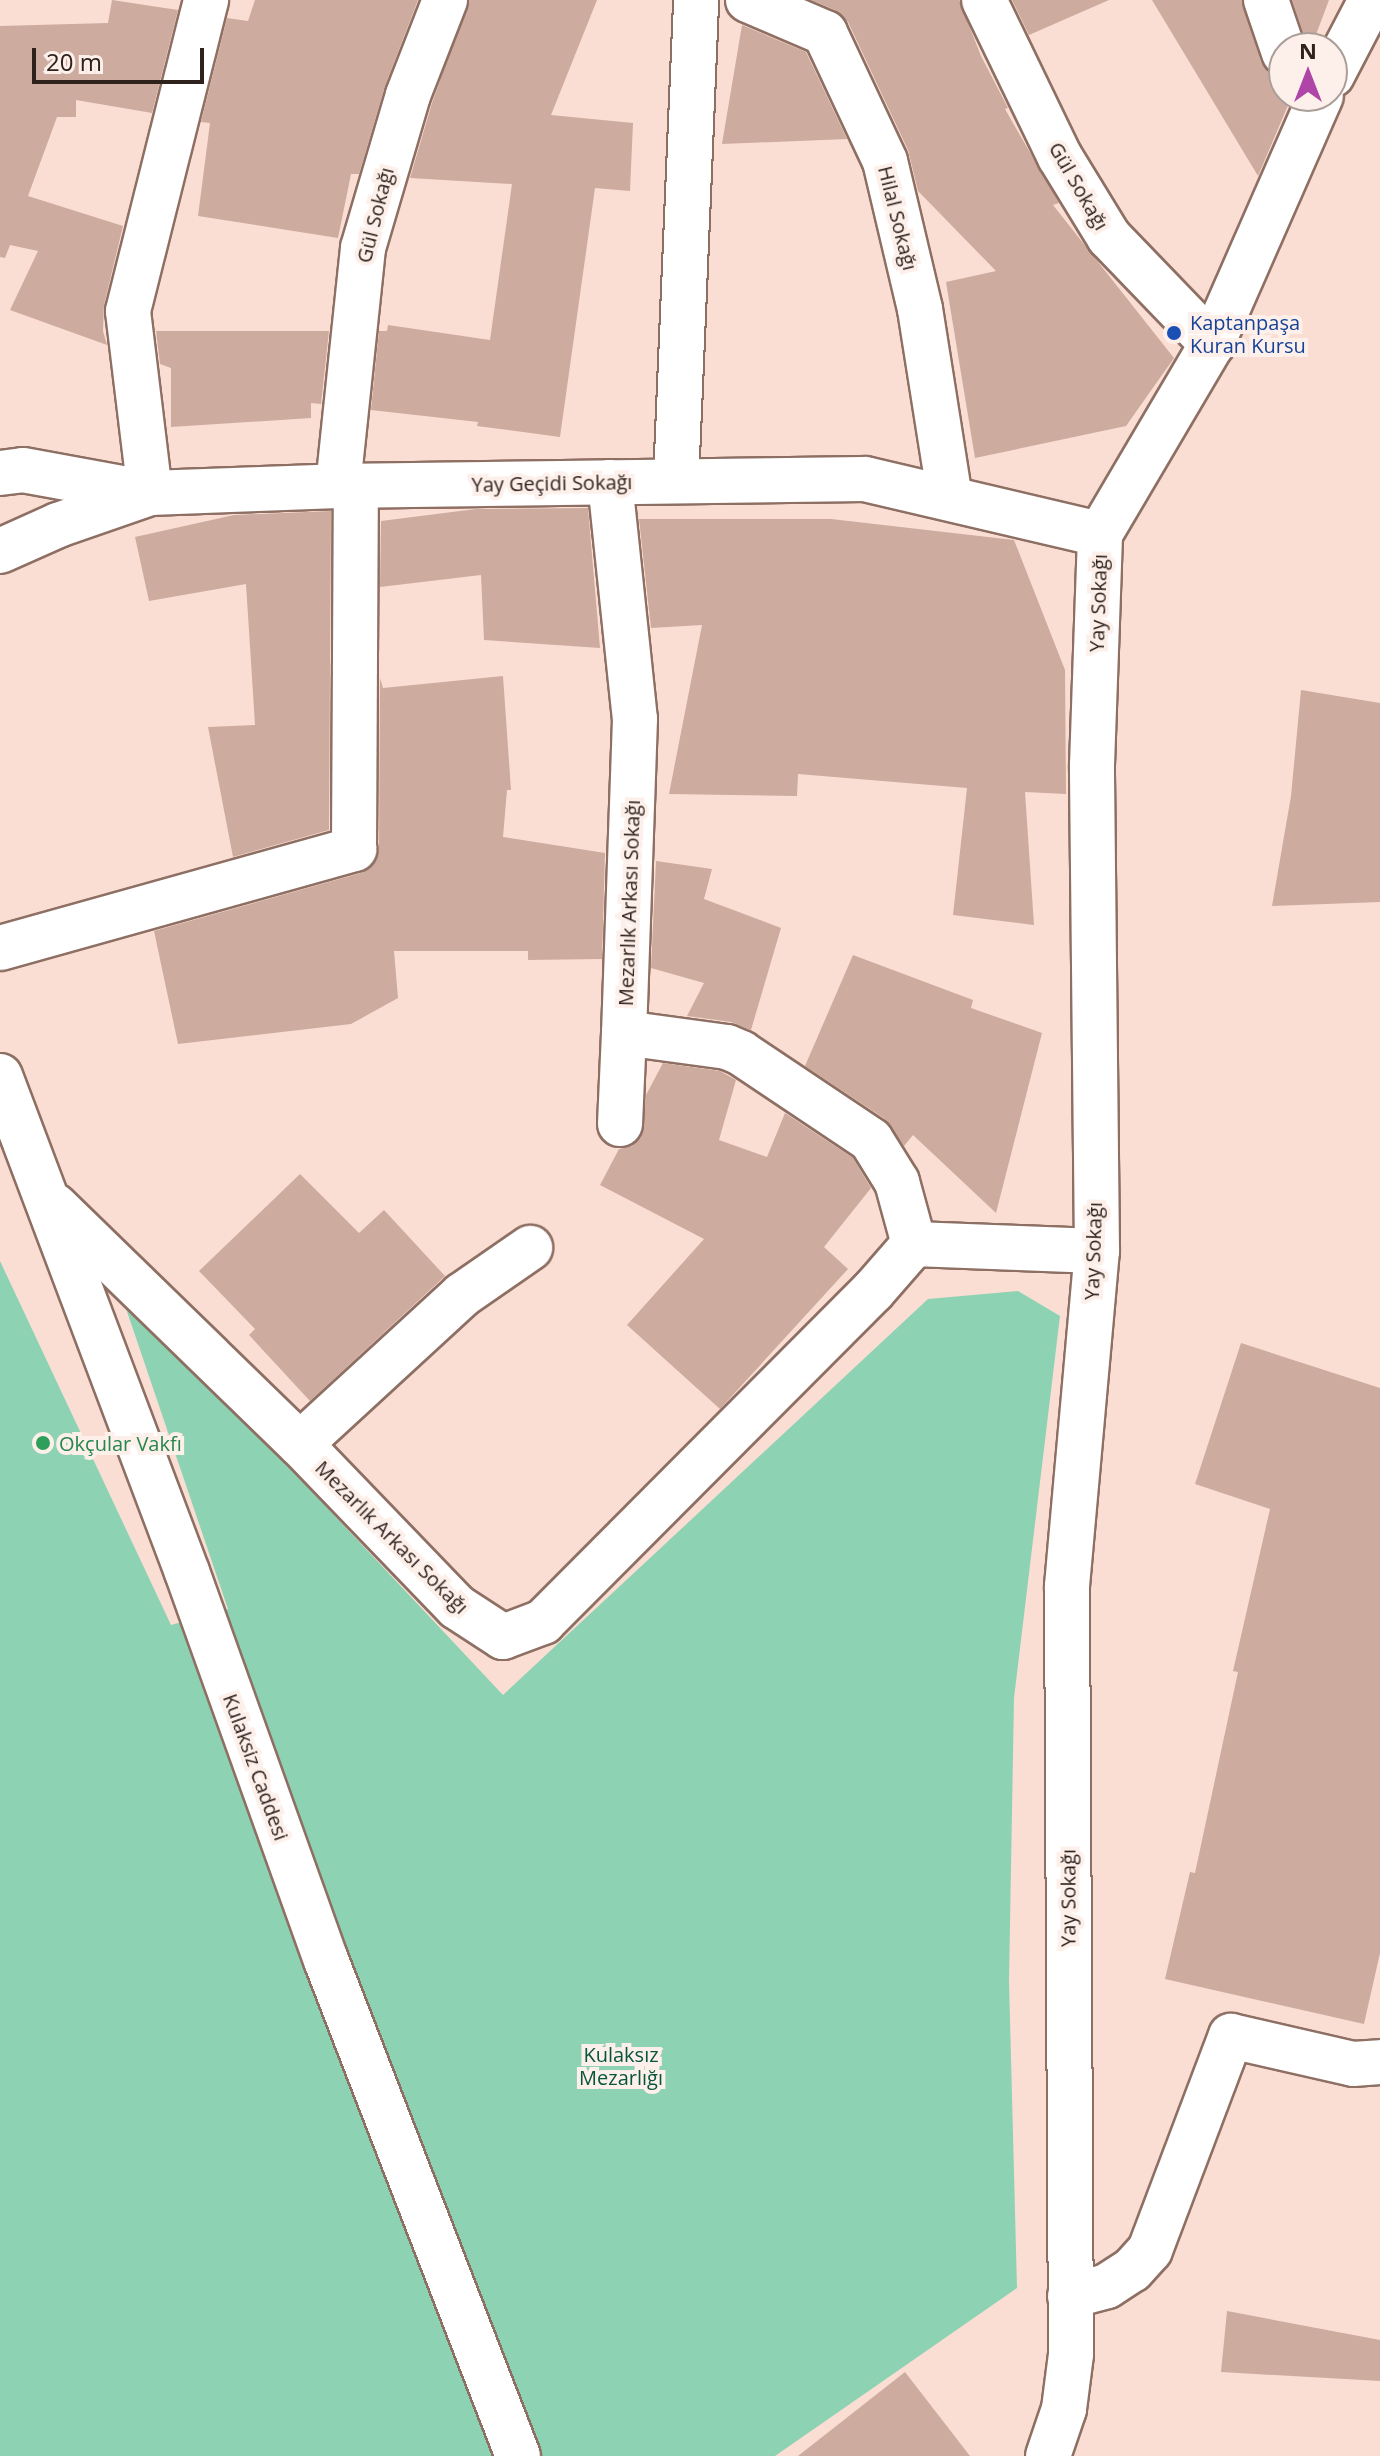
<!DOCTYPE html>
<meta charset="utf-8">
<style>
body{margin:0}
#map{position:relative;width:1380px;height:2456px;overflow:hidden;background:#faded3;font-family:"Open Sans",sans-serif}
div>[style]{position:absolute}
.green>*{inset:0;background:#8ed2b4}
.building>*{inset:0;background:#ceab9f}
.roads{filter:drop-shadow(2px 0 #8e6f63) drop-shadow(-2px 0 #8e6f63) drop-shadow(0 2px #8e6f63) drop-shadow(0 -2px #8e6f63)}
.minor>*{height:44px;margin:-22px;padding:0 22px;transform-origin:22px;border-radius:22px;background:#fff}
.dots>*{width:22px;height:22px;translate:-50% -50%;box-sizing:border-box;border:4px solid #fdefe9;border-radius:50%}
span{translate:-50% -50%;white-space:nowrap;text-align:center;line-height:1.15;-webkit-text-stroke:8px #fdefe9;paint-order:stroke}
.street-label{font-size:20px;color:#2f221d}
.transit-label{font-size:20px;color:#164399}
.left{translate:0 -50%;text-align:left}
.leisure-label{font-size:20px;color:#27864d}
.park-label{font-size:20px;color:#07563c}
.north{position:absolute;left:1268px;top:32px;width:80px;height:80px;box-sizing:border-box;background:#fdefe9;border:2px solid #ab9d97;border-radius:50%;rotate:0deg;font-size:22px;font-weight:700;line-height:32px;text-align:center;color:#2f221d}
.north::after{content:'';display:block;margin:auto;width:28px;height:36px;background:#af45a6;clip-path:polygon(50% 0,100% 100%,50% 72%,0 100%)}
.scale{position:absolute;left:32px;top:48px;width:172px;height:36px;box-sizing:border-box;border:4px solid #2f221d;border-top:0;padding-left:10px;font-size:24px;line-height:28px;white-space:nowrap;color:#2f221d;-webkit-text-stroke:6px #fdefe9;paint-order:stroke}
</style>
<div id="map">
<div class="green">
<i style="clip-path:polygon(0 1261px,171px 1625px,228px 1609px,118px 1285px,503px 1695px,928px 1299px,1018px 1291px,1060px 1316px,1014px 1698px,1009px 1981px,1017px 2288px,775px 2456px,0 2456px)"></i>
</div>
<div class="building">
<i style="clip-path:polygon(112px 0,178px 10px,152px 113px,76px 100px,76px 117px,57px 117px,28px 196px,123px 226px,104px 305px,103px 331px,107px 345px,10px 310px,38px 251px,10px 245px,5px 258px,0 257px,0 26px,108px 23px)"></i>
<i style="clip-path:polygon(255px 0,418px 0,385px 86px,359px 174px,351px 174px,338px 238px,198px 216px,210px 123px,201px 122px,227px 18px,248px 21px)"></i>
<i style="clip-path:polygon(469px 0,597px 0,551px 115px,633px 123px,630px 191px,595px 188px,560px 437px,477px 426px,478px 422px,371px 410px,379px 331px,387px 331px,388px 325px,490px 340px,512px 184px,410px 178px,432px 103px)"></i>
<i style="clip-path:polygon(811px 0,959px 0,981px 56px,1008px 108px,1005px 109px,1059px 203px,1053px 205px,1174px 358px,1126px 426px,975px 458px,946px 282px,996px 271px,918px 191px,908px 150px,848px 22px,835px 10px)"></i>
<i style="clip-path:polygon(1012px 0,1109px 0,1029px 35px)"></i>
<i style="clip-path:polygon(1152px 0,1242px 0,1261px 62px,1268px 72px,1284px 77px,1284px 96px,1292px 96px,1258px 176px)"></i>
<i style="clip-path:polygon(1292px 0,1329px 0,1311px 48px,1308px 48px)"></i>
<i style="clip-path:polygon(742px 25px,806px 52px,847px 139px,722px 144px)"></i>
<i style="clip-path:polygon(156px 331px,329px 331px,321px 404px,311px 403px,311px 418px,171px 427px,171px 368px,160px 364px)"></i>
<i style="clip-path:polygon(588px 508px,600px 648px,484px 640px,481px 575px,380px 587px,381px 521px,476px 509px)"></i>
<i style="clip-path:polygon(331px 511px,329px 830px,233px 857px,208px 727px,255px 725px,246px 584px,149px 601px,135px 537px,234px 515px)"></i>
<i style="clip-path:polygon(639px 519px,831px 519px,1014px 540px,1065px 670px,1066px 794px,1025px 792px,1034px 925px,953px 915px,967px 788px,798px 774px,797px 796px,669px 794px,702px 625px,651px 628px)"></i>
<i style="clip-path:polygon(503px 676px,511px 790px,507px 790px,503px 837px,605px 853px,602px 959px,528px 960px,528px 951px,394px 951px,398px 998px,351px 1024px,178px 1044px,154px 931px,361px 873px,373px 865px,379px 849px,380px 678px,383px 688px)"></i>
<i style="clip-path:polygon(1301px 690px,1380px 703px,1380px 902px,1272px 906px,1291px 796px)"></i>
<i style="clip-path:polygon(656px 861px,712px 869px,704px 899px,781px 928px,751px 1030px,731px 1022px,687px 1016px,704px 983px,651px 968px)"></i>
<i style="clip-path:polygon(853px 955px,973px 1000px,971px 1008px,1042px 1033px,996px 1213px,913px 1135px,904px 1146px,885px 1119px,805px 1066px)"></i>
<i style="clip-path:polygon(663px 1063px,720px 1071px,736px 1080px,719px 1140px,767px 1157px,785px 1113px,853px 1158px,871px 1188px,824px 1247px,848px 1269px,720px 1409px,627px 1325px,704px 1239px,600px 1185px,619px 1149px,632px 1146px,641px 1137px,646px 1095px)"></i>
<i style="clip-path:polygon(300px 1174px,359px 1233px,384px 1210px,445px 1276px,310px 1401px,249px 1335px,255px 1329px,199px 1271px)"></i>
<i style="clip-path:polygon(1241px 1343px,1380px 1388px,1380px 1953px,1364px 2024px,1165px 1979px,1190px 1872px,1195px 1873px,1238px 1672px,1233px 1671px,1270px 1509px,1195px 1484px)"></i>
<i style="clip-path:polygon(1227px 2311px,1380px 2340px,1380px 2381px,1221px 2372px)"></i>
<i style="clip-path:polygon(905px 2372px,970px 2456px,798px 2456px)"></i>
</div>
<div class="roads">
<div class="minor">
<i style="left:748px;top:0;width:84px;rotate:23.2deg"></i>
<i style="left:825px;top:33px;width:141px;rotate:64.9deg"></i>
<i style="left:885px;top:161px;width:152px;rotate:76.7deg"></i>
<i style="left:920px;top:309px;width:191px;rotate:81deg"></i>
<i style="left:984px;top:0;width:174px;rotate:64.2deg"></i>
<i style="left:1060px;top:157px;width:94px;rotate:58.5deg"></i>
<i style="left:1109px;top:237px;width:149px;rotate:46.1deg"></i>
<i style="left:1266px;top:0;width:56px;rotate:71.2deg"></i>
<i style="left:1332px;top:75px;width:85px;rotate:-62.5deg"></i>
<i style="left:0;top:473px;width:23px;rotate:-7deg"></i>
<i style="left:23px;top:470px;width:129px;rotate:10.3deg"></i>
<i style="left:150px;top:493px;width:188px;rotate:-2.1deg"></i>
<i style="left:338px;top:486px;width:527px;rotate:-0.76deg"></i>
<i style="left:865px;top:479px;width:241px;rotate:13.2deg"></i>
<i style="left:676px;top:481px;width:481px;rotate:-87.6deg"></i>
<i style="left:610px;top:482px;width:238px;rotate:84deg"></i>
<i style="left:635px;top:719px;width:314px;rotate:92deg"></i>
<i style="left:624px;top:1033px;width:104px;rotate:7.7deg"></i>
<i style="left:727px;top:1047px;width:15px;rotate:23deg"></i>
<i style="left:741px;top:1053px;width:156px;rotate:33.8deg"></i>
<i style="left:871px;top:1140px;width:49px;rotate:58.2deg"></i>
<i style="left:897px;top:1182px;width:64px;rotate:74.7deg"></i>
<i style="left:338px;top:486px;width:239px;rotate:-84deg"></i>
<i style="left:363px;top:248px;width:159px;rotate:-73.6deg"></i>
<i style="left:408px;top:95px;width:102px;rotate:-68.7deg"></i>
<i style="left:0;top:551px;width:64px;rotate:-24.1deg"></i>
<i style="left:58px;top:525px;width:97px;rotate:-19.2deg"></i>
<i style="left:150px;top:493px;width:183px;rotate:-96.9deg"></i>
<i style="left:128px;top:311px;width:321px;rotate:-75.9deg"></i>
<i style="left:0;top:948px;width:368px;rotate:-15.6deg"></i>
<i style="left:354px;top:849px;width:363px;rotate:-89.7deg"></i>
<i style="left:0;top:1076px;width:530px;rotate:69.34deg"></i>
<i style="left:187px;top:1572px;width:412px;rotate:70.3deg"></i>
<i style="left:326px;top:1960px;width:532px;rotate:68.84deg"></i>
<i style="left:620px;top:1124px;width:91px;rotate:-87.5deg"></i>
<i style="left:55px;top:1206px;width:342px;rotate:44.2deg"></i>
<i style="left:300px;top:1444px;width:226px;rotate:46.1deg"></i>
<i style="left:457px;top:1607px;width:55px;rotate:33.1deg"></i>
<i style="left:503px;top:1637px;width:43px;rotate:-20.6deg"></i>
<i style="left:543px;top:1622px;width:467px;rotate:-45.1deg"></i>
<i style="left:873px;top:1291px;width:62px;rotate:-48.9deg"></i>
<i style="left:914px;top:1244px;width:183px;rotate:2.2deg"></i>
<i style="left:300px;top:1444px;width:220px;rotate:-42.6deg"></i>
<i style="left:462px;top:1295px;width:83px;rotate:-34.7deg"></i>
<i style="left:1070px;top:2296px;width:38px;rotate:-15deg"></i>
<i style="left:1107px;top:2286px;width:30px;rotate:-33deg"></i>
<i style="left:1132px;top:2270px;width:27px;rotate:-48deg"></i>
<i style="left:1150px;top:2250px;width:229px;rotate:-69.3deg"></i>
<i style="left:1231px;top:2036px;width:125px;rotate:12.9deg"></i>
<i style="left:1353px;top:2064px;width:27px;rotate:-4deg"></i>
<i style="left:1048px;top:2456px;width:50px;rotate:-71.2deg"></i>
<i style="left:1064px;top:2409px;width:55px;rotate:-82.7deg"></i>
<i style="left:1071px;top:2354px;width:768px;rotate:-90.3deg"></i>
<i style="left:1067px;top:1586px;width:336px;rotate:-84.9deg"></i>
<i style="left:1097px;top:1251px;width:486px;rotate:-90.6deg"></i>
<i style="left:1092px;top:765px;width:231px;rotate:-88deg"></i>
<i style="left:1100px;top:534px;width:221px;rotate:-59.5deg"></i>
<i style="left:1212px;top:344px;width:271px;rotate:-66.3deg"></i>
</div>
</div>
<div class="dots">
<i style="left:1174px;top:333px;background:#1a4fb4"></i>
<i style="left:43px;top:1443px;background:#2e9e5b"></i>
</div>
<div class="street-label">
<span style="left:1079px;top:186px;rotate:60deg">Gül Sokağı</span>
<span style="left:375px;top:215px;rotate:-76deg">Gül Sokağı</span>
<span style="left:898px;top:218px;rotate:76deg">Hilal Sokağı</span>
<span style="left:552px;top:483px;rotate:-1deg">Yay Geçidi Sokağı</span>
<span style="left:1098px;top:603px;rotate:-88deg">Yay Sokağı</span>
<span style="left:629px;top:903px;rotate:-88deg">Mezarlık Arkası Sokağı</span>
<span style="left:1093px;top:1251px;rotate:-88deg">Yay Sokağı</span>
<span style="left:392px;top:1537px;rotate:45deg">Mezarlık Arkası Sokağı</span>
<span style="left:256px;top:1767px;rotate:70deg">Kulaksiz Caddesi</span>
<span style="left:1068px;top:1898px;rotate:-90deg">Yay Sokağı</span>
</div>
<div class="transit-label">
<span class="left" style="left:1190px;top:334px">Kaptanpaşa<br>Kuran Kursu</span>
</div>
<div class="leisure-label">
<span class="left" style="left:59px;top:1443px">Okçular Vakfı</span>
</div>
<div class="park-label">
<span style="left:621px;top:2066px">Kulaksız<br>Mezarlığı</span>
</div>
<div class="north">N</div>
<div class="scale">20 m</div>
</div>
